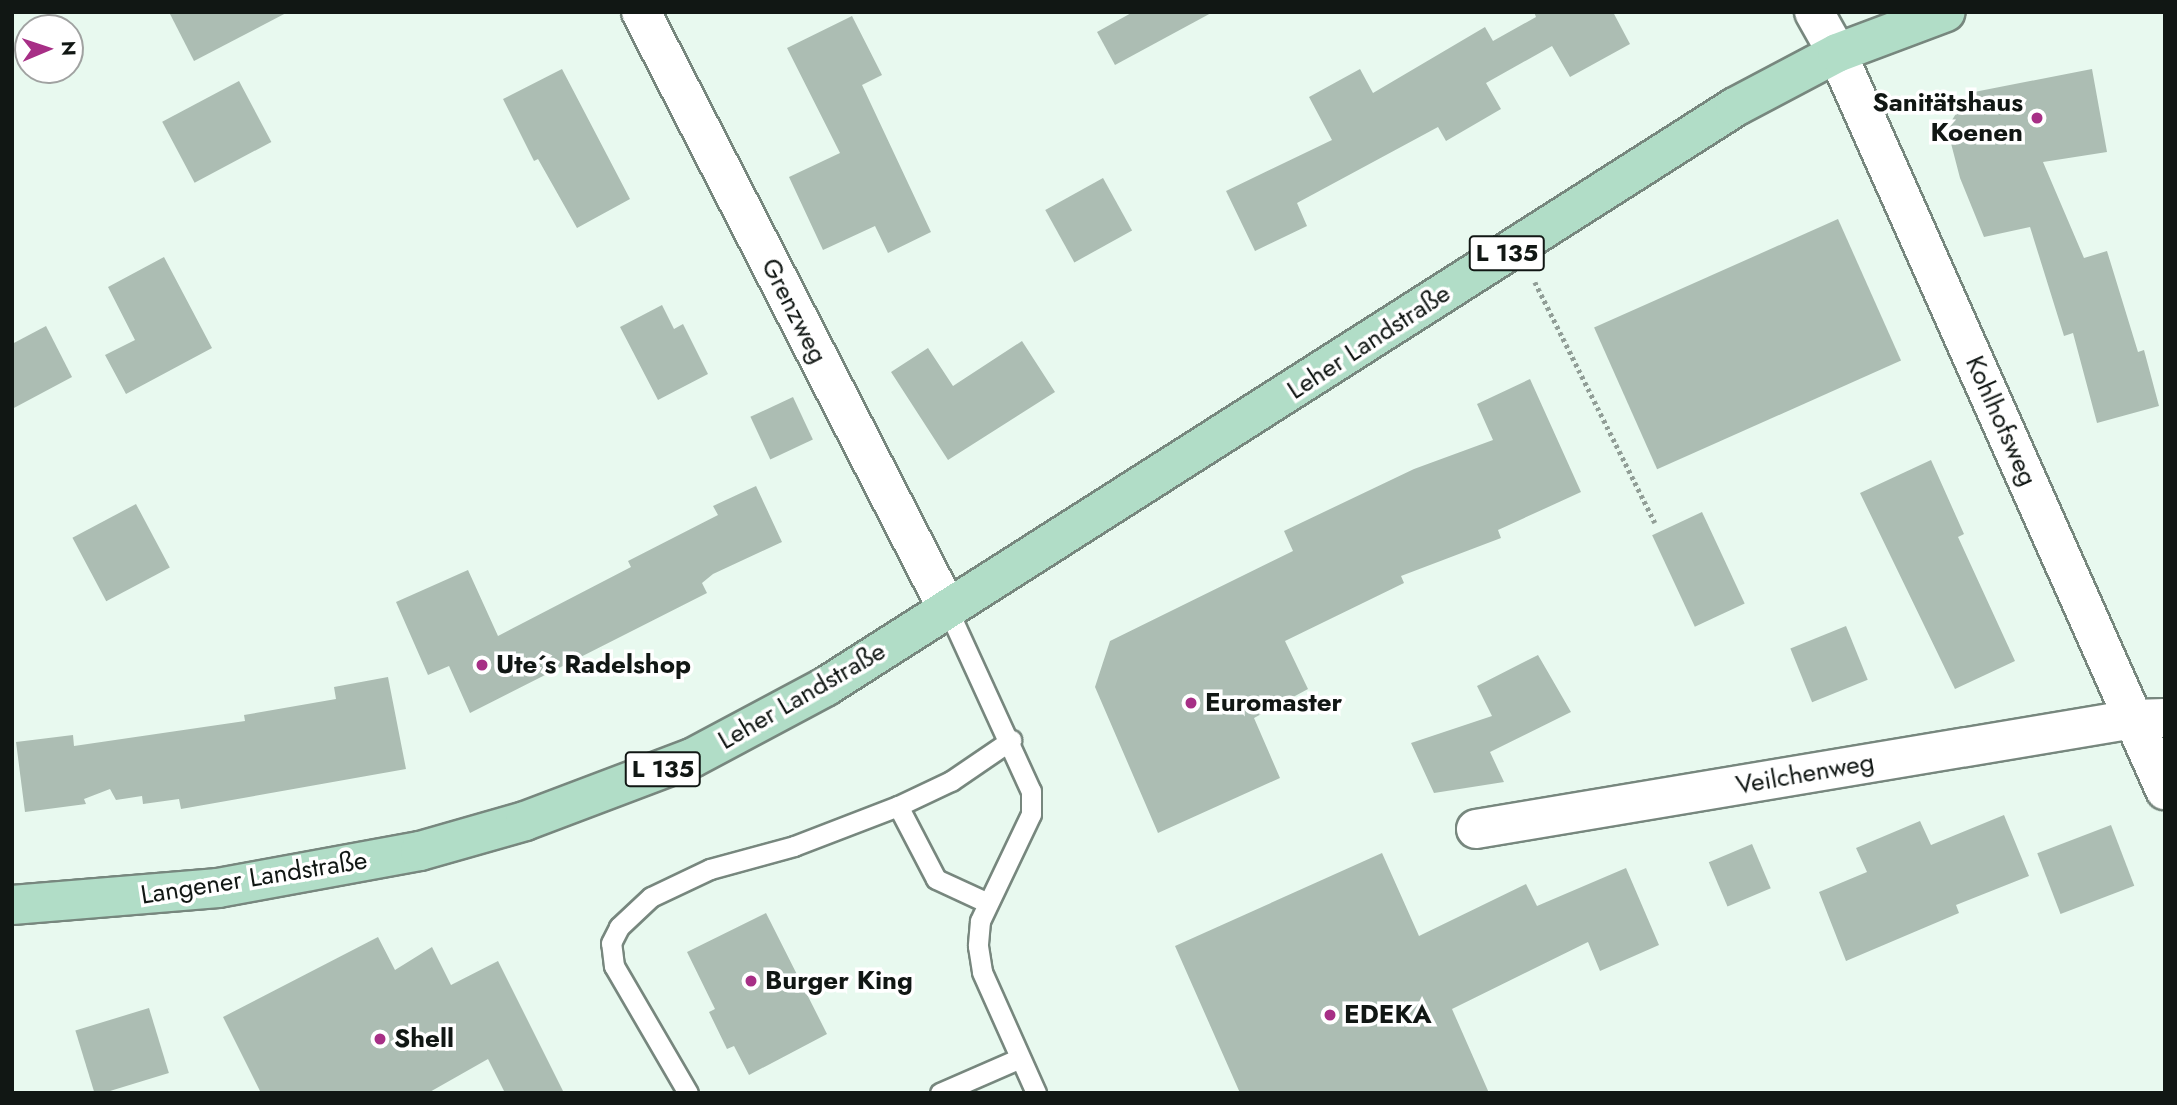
<!DOCTYPE html>
<meta charset="utf-8">
<style>
body{margin:0}
#map{position:relative;width:2177px;height:1105px;overflow:hidden;background:#e8f9ef;font-family:Jost,sans-serif}
div>[style]{position:absolute}
.building>*{inset:0;background:#acbdb3;transform-origin:0 0}
.path>*{height:4.5px;margin-top:-2.25px;transform-origin:0;background:repeating-linear-gradient(90deg,#919e97 0 3.5px,transparent 0 7px)}
.roads{filter:drop-shadow(2px 0 #77877e) drop-shadow(-2px 0 #77877e) drop-shadow(0 2px #77877e) drop-shadow(0 -2px #77877e)}
.service>*{height:19px;margin:-9.5px;padding:0 9.5px;transform-origin:9.5px;border-radius:9.5px;background:#fff}
.minor>*{height:38px;margin:-19px;padding:0 19px;transform-origin:19px;border-radius:19px;background:#fff}
.primary>*{height:38px;margin:-19px;padding:0 19px;transform-origin:19px;border-radius:19px;background:#b1ddc7}
.dots>*{width:19px;height:19px;translate:-50% -50%;box-sizing:border-box;border:4px solid #fff;border-radius:50%}
span{translate:-50% -50%;white-space:nowrap;text-align:center;line-height:1.15;-webkit-text-stroke:7px #fff;paint-order:stroke}
.shield-label span{padding:2px 5px;background:#fff;border:2px solid;border-radius:5px;-webkit-text-stroke-width:0}
.shield-label{font-size:24px;color:#111714;font-weight:700}
.poi-label{font-size:26px;color:#111714;font-weight:700}
.right{translate:-100% -50%;text-align:right}
.left{translate:0 -50%;text-align:left}
.street-label{font-size:26px;color:#111714}
.frame{position:absolute;inset:0;border:14px solid #111714;pointer-events:none}
.north{position:absolute;left:14px;top:14px;width:70px;height:70px;box-sizing:border-box;background:#fff;border:2px solid #a0a2a1;border-radius:50%;rotate:88deg;font-size:19px;font-weight:700;line-height:28px;text-align:center;color:#111714}
.north::after{content:'';display:block;margin:auto;width:24px;height:32px;background:#a72f86;clip-path:polygon(50% 0,100% 100%,50% 72%,0 100%)}
</style>
<div id="map">
<div class="building">
<i style="clip-path:polygon(169px 12px,288px 12px,194px 61px)"></i>
<i style="clip-path:polygon(1133px 12px,1213px 12px,1115px 65px,1097px 32px)"></i>
<i style="clip-path:polygon(1534px 12px,1613px 12px,1630px 44px,1570px 77px,1552px 46px,1486px 83px,1501px 109px,1446px 141px,1438px 127px,1297px 203px,1307px 226px,1255px 251px,1226px 191px,1332px 140px,1309px 97px,1360px 69px,1373px 93px,1485px 27px,1493px 41px,1536px 17px)"></i>
<i style="clip-path:polygon(852px 16px,882px 75px,862px 85px,931px 232px,888px 253px,875px 226px,823px 250px,789px 177px,840px 153px,787px 48px)"></i>
<i style="clip-path:polygon(562px 69px,630px 199px,577px 228px,538px 159px,534px 161px,503px 99px)"></i>
<i style="clip-path:polygon(2092px 69px,2107px 152px,2043px 162px,2084px 258px,2107px 251px,2138px 352px,2144px 350px,2159px 406px,2097px 423px,2073px 333px,2064px 336px,2030px 227px,1984px 237px,1960px 178px,1947px 128px,1969px 93px)"></i>
<i style="left:239px;top:81px;width:69px;height:87px;rotate:62deg"></i>
<i style="left:1103px;top:178px;width:60px;height:66px;rotate:61deg"></i>
<i style="left:1838px;top:219px;width:155px;height:267px;rotate:66deg"></i>
<i style="clip-path:polygon(164px 257px,212px 348px,126px 394px,105px 355px,135px 340px,108px 287px)"></i>
<i style="clip-path:polygon(662px 305px,674px 329px,683px 324px,708px 374px,658px 400px,620px 327px)"></i>
<i style="clip-path:polygon(46px 326px,72px 377px,12px 409px,12px 344px)"></i>
<i style="clip-path:polygon(1022px 341px,1055px 392px,948px 460px,891px 372px,928px 348px,953px 386px)"></i>
<i style="clip-path:polygon(1530px 379px,1581px 492px,1498px 530px,1501px 538px,1401px 576px,1404px 583px,1285px 641px,1308px 689px,1254px 718px,1280px 778px,1158px 833px,1095px 687px,1110px 641px,1293px 551px,1284px 531px,1414px 469px,1493px 440px,1477px 404px)"></i>
<i style="left:793px;top:397px;width:47px;height:47px;rotate:65deg"></i>
<i style="clip-path:polygon(1931px 460px,1964px 534px,1958px 537px,2015px 661px,1955px 689px,1860px 493px)"></i>
<i style="clip-path:polygon(756px 486px,782px 542px,713px 574px,702px 583px,707px 593px,470px 713px,449px 666px,428px 675px,396px 602px,468px 570px,498px 636px,631px 567px,628px 561px,718px 515px,713px 506px)"></i>
<i style="left:136px;top:504px;width:72px;height:72px;rotate:62deg"></i>
<i style="left:1702px;top:512px;width:101px;height:55px;rotate:65deg"></i>
<i style="left:1846px;top:626px;width:58px;height:60px;rotate:68deg"></i>
<i style="clip-path:polygon(1538px 655px,1571px 712px,1490px 752px,1504px 782px,1434px 793px,1411px 743px,1492px 716px,1477px 686px)"></i>
<i style="clip-path:polygon(388px 677px,406px 769px,181px 809px,179px 799px,143px 804px,142px 796px,116px 800px,110px 789px,84px 799px,86px 804px,25px 812px,16px 742px,73px 735px,74px 746px,245px 721px,244px 715px,336px 699px,334px 687px)"></i>
<i style="clip-path:polygon(2004px 815px,2029px 876px,1956px 905px,1959px 913px,1846px 961px,1819px 892px,1867px 872px,1856px 848px,1920px 821px,1931px 845px)"></i>
<i style="left:2111px;top:825px;width:65px;height:79px;rotate:69deg"></i>
<i style="left:1752px;top:844px;width:48px;height:47px;rotate:67deg"></i>
<i style="clip-path:polygon(1382px 853px,1419px 936px,1526px 884px,1537px 906px,1626px 868px,1659px 945px,1600px 971px,1588px 942px,1452px 1009px,1489px 1093px,1240px 1093px,1175px 946px)"></i>
<i style="clip-path:polygon(766px 913px,827px 1034px,749px 1075px,734px 1046px,727px 1049px,709px 1012px,715px 1009px,687px 952px)"></i>
<i style="clip-path:polygon(378px 937px,395px 970px,432px 947px,451px 985px,498px 961px,564px 1093px,505px 1093px,488px 1059px,428px 1093px,261px 1093px,223px 1017px)"></i>
<i style="left:149px;top:1008px;width:68px;height:77px;rotate:73deg"></i>
</div>
<div class="path">
<i style="left:1535px;top:282px;width:269px;rotate:63.5deg"></i>
</div>
<div class="roads">
<div class="service">
<i style="left:948px;top:610px;width:199px;rotate:65.4deg"></i>
<i style="left:1031px;top:791px;width:23px;rotate:90deg"></i>
<i style="left:1031px;top:814px;width:119px;rotate:115.5deg"></i>
<i style="left:980px;top:921px;width:25px;rotate:95deg"></i>
<i style="left:978px;top:946px;width:26px;rotate:81deg"></i>
<i style="left:982px;top:972px;width:133px;rotate:65.9deg"></i>
<i style="left:898px;top:806px;width:82px;rotate:62.5deg"></i>
<i style="left:936px;top:879px;width:57px;rotate:24.8deg"></i>
<i style="left:688px;top:1093px;width:147px;rotate:-120.2deg"></i>
<i style="left:614px;top:966px;width:23px;rotate:-97deg"></i>
<i style="left:611px;top:943px;width:18px;rotate:-63deg"></i>
<i style="left:619px;top:927px;width:44px;rotate:-43.2deg"></i>
<i style="left:651px;top:897px;width:65px;rotate:-25.4deg"></i>
<i style="left:710px;top:869px;width:87px;rotate:-15.3deg"></i>
<i style="left:794px;top:846px;width:111px;rotate:-21deg"></i>
<i style="left:898px;top:806px;width:59px;rotate:-25.3deg"></i>
<i style="left:951px;top:781px;width:73px;rotate:-34.3deg"></i>
<i style="left:940px;top:1093px;width:87px;rotate:-23.6deg"></i>
</div>
<div class="minor">
<i style="left:641px;top:12px;width:672px;rotate:62.83deg"></i>
<i style="left:1814px;top:12px;width:47px;rotate:60.7deg"></i>
<i style="left:1837px;top:53px;width:807px;rotate:66.01deg"></i>
<i style="left:1476px;top:829px;width:667px;rotate:-9.49deg"></i>
<i style="left:2134px;top:719px;width:31px;rotate:-2deg"></i>
</div>
<div class="primary">
<i style="left:12px;top:905px;width:207px;rotate:-4.7deg"></i>
<i style="left:218px;top:888px;width:205px;rotate:-10.4deg"></i>
<i style="left:420px;top:851px;width:109px;rotate:-15.9deg"></i>
<i style="left:525px;top:821px;width:178px;rotate:-20.7deg"></i>
<i style="left:692px;top:758px;width:151px;rotate:-28.1deg"></i>
<i style="left:825px;top:687px;width:1079px;rotate:-32.51deg"></i>
<i style="left:1735px;top:107px;width:115px;rotate:-27.9deg"></i>
<i style="left:1837px;top:53px;width:116px;rotate:-20.6deg"></i>
</div>
</div>
<div class="dots">
<i style="left:2037px;top:118px;background:#a72f86"></i>
<i style="left:482px;top:665px;background:#a72f86"></i>
<i style="left:1191px;top:703px;background:#a72f86"></i>
<i style="left:751px;top:981px;background:#a72f86"></i>
<i style="left:1330px;top:1015px;background:#a72f86"></i>
<i style="left:380px;top:1039px;background:#a72f86"></i>
</div>
<div class="shield-label">
<span style="left:1507px;top:253px">L 135</span>
<span style="left:663px;top:769px">L 135</span>
</div>
<div class="poi-label">
<span class="right" style="left:2023px;top:118px">Sanitätshaus<br>Koenen</span>
<span class="left" style="left:496px;top:665px">Ute´s Radelshop</span>
<span class="left" style="left:1205px;top:703px">Euromaster</span>
<span class="left" style="left:765px;top:981px">Burger King</span>
<span class="left" style="left:1344px;top:1015px">EDEKA</span>
<span class="left" style="left:394px;top:1039px">Shell</span>
</div>
<div class="street-label">
<span style="left:794px;top:311px;rotate:63deg">Grenzweg</span>
<span style="left:1369px;top:342px;rotate:-33deg">Leher Landstraße</span>
<span style="left:2001px;top:421px;rotate:66deg">Kohlhofsweg</span>
<span style="left:802px;top:696px;rotate:-30deg">Leher Landstraße</span>
<span style="left:1805px;top:774px;rotate:-10deg">Veilchenweg</span>
<span style="left:254px;top:878px;rotate:-9deg">Langener Landstraße</span>
</div>
<div class="frame"></div>
<div class="north">N</div>
</div>
